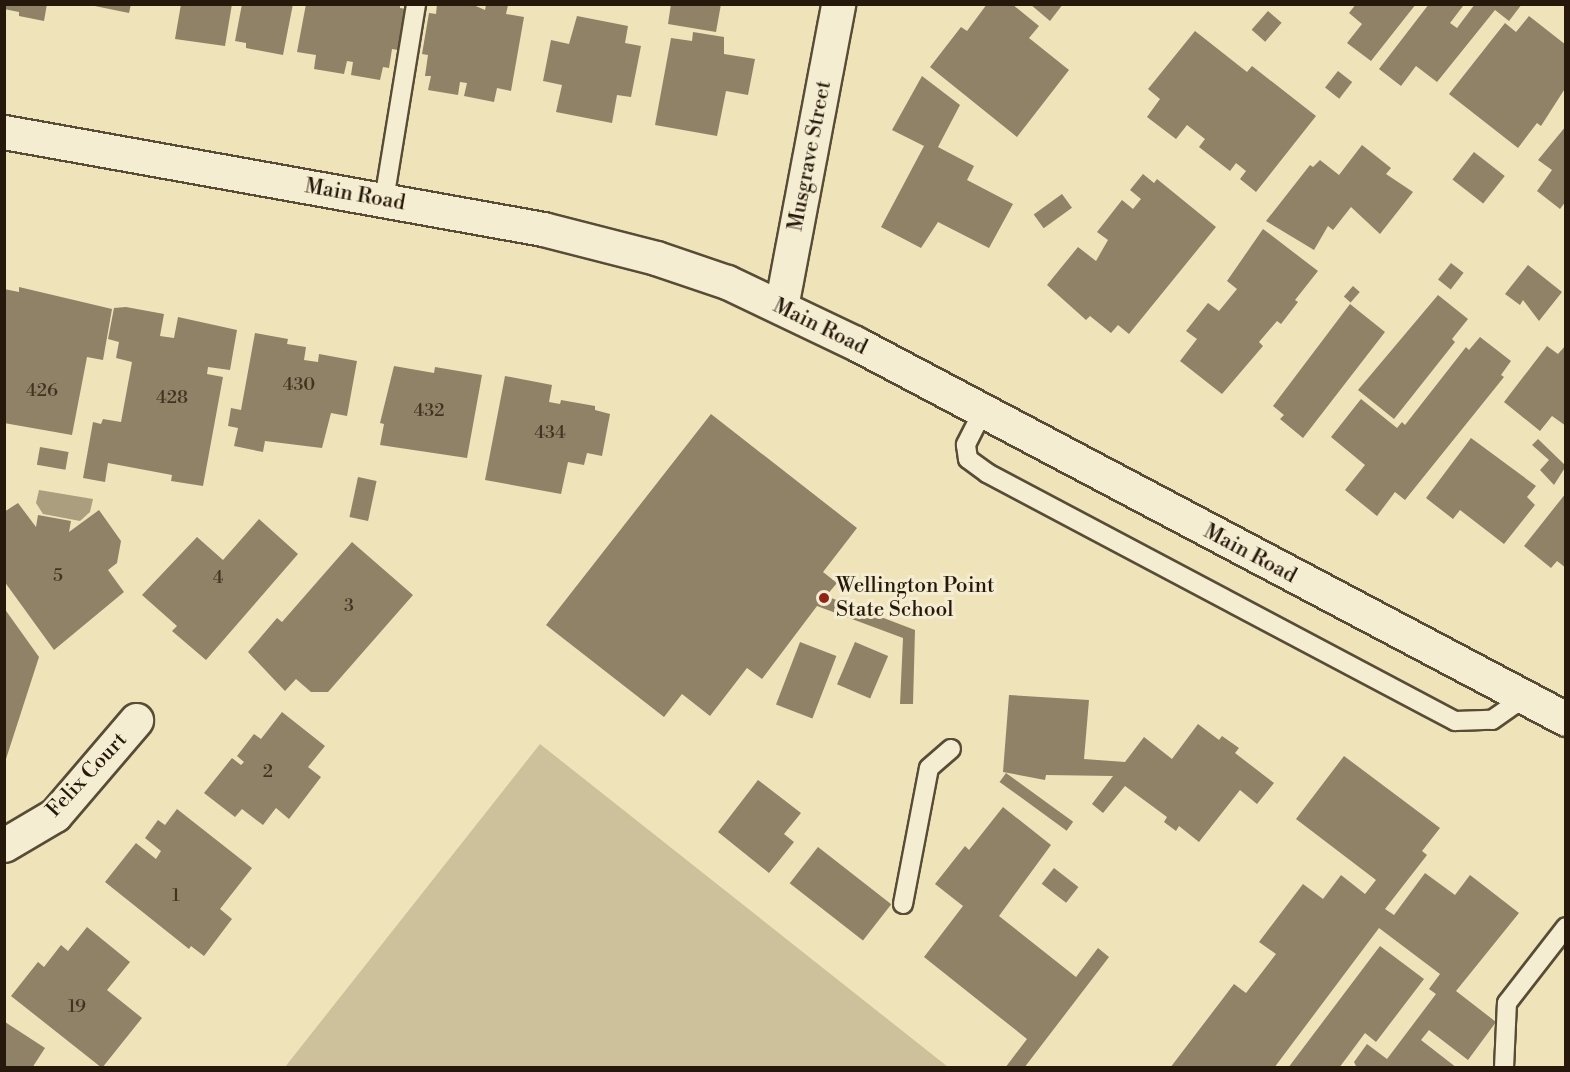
<!DOCTYPE html>
<style>
body{margin:0}
#map{position:relative;width:1570px;height:1072px;overflow:hidden;background:#efe3ba;font-family:"Libre Bodoni",serif}
div>[style]{position:absolute}
.green>*{inset:0;background:#cdc19c}
.water>*{inset:0;background:#ab9e7e}
.building>*{inset:0;background:#8f8266;transform-origin:0 0}
.roads{filter:drop-shadow(2px 0 #584c37) drop-shadow(-2px 0 #584c37) drop-shadow(0 2px #584c37) drop-shadow(0 -2px #584c37)}
.service>*{height:18px;margin:-9px;padding:0 9px;transform-origin:9px;border-radius:9px;background:#f5edd2}
.minor>*{height:33px;margin:-16.5px;padding:0 16.5px;transform-origin:16.5px;border-radius:16.5px;background:#f5edd2}
.secondary>*{height:33px;margin:-16.5px;padding:0 16.5px;transform-origin:16.5px;border-radius:16.5px;background:#f5edd2}
.dots>*{width:16px;height:16px;translate:-50% -50%;box-sizing:border-box;border:3px solid #f5edd2;border-radius:50%}
span{translate:-50% -50%;white-space:nowrap;text-align:center;line-height:1.15;-webkit-text-stroke:6px #f5edd2;paint-order:stroke}
.number-label{font-size:18px;color:#403322}
.number-label span{-webkit-text-stroke-width:0}
.street-label{font-size:21px;color:#26190b}
.poi-label{font-size:21px;color:#26190b}
.left{translate:0 -50%;text-align:left}
.frame{position:absolute;inset:0;border:6px solid #26190b;pointer-events:none}
</style>
<div id="map">
<div class="green">
<i style="clip-path:polygon(540px 744px,948px 1067px,285px 1067px)"></i>
</div>
<div class="water">
<i style="clip-path:polygon(39px 490px,93px 499px,90px 512px,80px 521px,43px 514px,36px 503px)"></i>
</div>
<div class="building">
<i style="clip-path:polygon(4px 4px,47px 4px,44px 21px,19px 16px,19px 12px,4px 9px)"></i>
<i style="clip-path:polygon(85px 4px,131px 4px,129px 13px)"></i>
<i style="clip-path:polygon(181px 4px,232px 4px,225px 46px,175px 39px)"></i>
<i style="clip-path:polygon(242px 4px,293px 4px,283px 55px,246px 48px,246px 43px,235px 41px)"></i>
<i style="clip-path:polygon(306px 4px,400px 4px,400px 8px,406px 9px,398px 50px,392px 49px,389px 68px,383px 67px,380px 80px,351px 75px,353px 62px,347px 61px,344px 74px,314px 69px,316px 55px,297px 52px)"></i>
<i style="clip-path:polygon(437px 4px,471px 4px,485px 10px,486px 5px,508px 5px,506px 14px,524px 17px,511px 91px,497px 88px,494px 102px,464px 96px,467px 83px,460px 82px,458px 95px,428px 90px,431px 76px,425px 76px,428px 55px,422px 54px,429px 13px,436px 14px)"></i>
<i style="clip-path:polygon(671px 4px,721px 4px,716px 32px,668px 24px)"></i>
<i style="clip-path:polygon(987px 4px,1012px 4px,1039px 26px,1029px 38px,1069px 70px,1017px 137px,930px 67px,961px 27px,967px 31px)"></i>
<i style="clip-path:polygon(1030px 4px,1063px 4px,1050px 21px)"></i>
<i style="clip-path:polygon(1356px 4px,1416px 4px,1371px 61px,1347px 43px,1362px 24px,1349px 13px)"></i>
<i style="clip-path:polygon(1429px 4px,1463px 6px,1450px 23px,1457px 28px,1475px 4px,1522px 4px,1509px 21px,1495px 10px,1437px 82px,1416px 66px,1401px 86px,1379px 69px)"></i>
<i style="left:1268px;top:11px;width:18px;height:25px;rotate:41deg"></i>
<i style="clip-path:polygon(577px 16px,628px 26px,625px 43px,641px 46px,631px 97px,617px 95px,612px 123px,556px 112px,562px 85px,543px 81px,551px 40px,569px 44px)"></i>
<i style="clip-path:polygon(1529px 16px,1566px 45px,1566px 87px,1541px 126px,1537px 123px,1518px 148px,1449px 94px,1505px 23px,1516px 32px)"></i>
<i style="clip-path:polygon(1195px 31px,1247px 72px,1252px 66px,1316px 116px,1256px 192px,1240px 179px,1246px 171px,1236px 163px,1230px 171px,1199px 147px,1205px 139px,1187px 125px,1176px 139px,1147px 117px,1160px 99px,1148px 89px)"></i>
<i style="clip-path:polygon(693px 32px,724px 37px,724px 54px,755px 59px,748px 95px,726px 91px,717px 136px,655px 125px,671px 38px,692px 41px)"></i>
<i style="left:1338px;top:71px;width:18px;height:21px;rotate:38deg"></i>
<i style="clip-path:polygon(922px 76px,960px 105px,938px 147px,974px 166px,967px 180px,1013px 204px,989px 248px,938px 222px,921px 248px,881px 227px,924px 146px,892px 130px)"></i>
<i style="clip-path:polygon(1566px 126px,1566px 201px,1560px 209px,1537px 191px,1552px 170px,1538px 160px)"></i>
<i style="clip-path:polygon(1362px 145px,1391px 168px,1386px 174px,1413px 192px,1380px 234px,1351px 207px,1333px 230px,1328px 226px,1314px 250px,1266px 221px,1310px 165px,1313px 167px,1320px 160px,1339px 175px)"></i>
<i style="left:1474px;top:152px;width:39px;height:35px;rotate:38deg"></i>
<i style="clip-path:polygon(1143px 174px,1154px 183px,1157px 179px,1216px 227px,1129px 334px,1118px 325px,1111px 333px,1090px 316px,1086px 320px,1047px 285px,1078px 247px,1096px 261px,1108px 240px,1097px 232px,1122px 200px,1133px 209px,1141px 199px,1130px 190px)"></i>
<i style="left:1062px;top:194px;width:17px;height:35px;rotate:54deg"></i>
<i style="clip-path:polygon(1263px 229px,1318px 271px,1295px 300px,1298px 302px,1281px 324px,1277px 321px,1259px 342px,1263px 346px,1222px 394px,1180px 361px,1197px 339px,1186px 331px,1208px 303px,1219px 311px,1237px 289px,1227px 281px)"></i>
<i style="left:1451px;top:263px;width:16px;height:21px;rotate:38deg"></i>
<i style="clip-path:polygon(1528px 265px,1562px 292px,1539px 321px,1523px 300px,1520px 305px,1505px 294px)"></i>
<i style="left:1353px;top:286px;width:9px;height:14px;rotate:41deg"></i>
<i style="clip-path:polygon(19px 287px,112px 309px,103px 360px,87px 357px,72px 435px,4px 423px,4px 289px,19px 292px)"></i>
<i style="clip-path:polygon(1438px 295px,1468px 319px,1452px 339px,1455px 342px,1394px 419px,1358px 390px)"></i>
<i style="clip-path:polygon(1350px 304px,1385px 332px,1303px 438px,1280px 419px,1284px 415px,1273px 406px)"></i>
<i style="clip-path:polygon(126px 307px,164px 314px,160px 336px,174px 338px,178px 317px,237px 330px,230px 370px,208px 367px,207px 374px,223px 377px,203px 486px,171px 481px,172px 475px,108px 463px,105px 482px,83px 478px,93px 422px,101px 424px,103px 419px,121px 422px,132px 362px,116px 358px,119px 342px,108px 339px,114px 308px)"></i>
<i style="clip-path:polygon(255px 333px,288px 339px,287px 344px,306px 347px,304px 360px,318px 362px,319px 354px,357px 361px,347px 416px,331px 413px,322px 448px,265px 441px,263px 452px,234px 446px,238px 428px,228px 426px,231px 408px,241px 410px)"></i>
<i style="clip-path:polygon(1480px 337px,1511px 361px,1501px 375px,1504px 377px,1405px 500px,1395px 492px,1377px 516px,1345px 490px,1365px 465px,1331px 437px,1361px 399px,1397px 428px,1402px 422px,1405px 425px,1466px 347px,1469px 350px)"></i>
<i style="clip-path:polygon(1566px 345px,1566px 426px,1552px 416px,1540px 431px,1504px 402px,1547px 346px,1558px 354px)"></i>
<i style="clip-path:polygon(394px 366px,434px 373px,435px 367px,482px 375px,467px 458px,380px 445px,384px 424px,380px 423px)"></i>
<i style="clip-path:polygon(505px 376px,552px 385px,549px 402px,560px 404px,561px 400px,595px 406px,595px 410px,610px 414px,602px 456px,587px 453px,584px 465px,568px 462px,561px 494px,485px 480px)"></i>
<i style="clip-path:polygon(711px 414px,857px 528px,823px 572px,837px 583px,826px 596px,915px 630px,913px 704px,900px 704px,903px 638px,817px 606px,762px 679px,747px 668px,710px 716px,682px 694px,664px 717px,546px 625px)"></i>
<i style="clip-path:polygon(1471px 438px,1536px 486px,1527px 497px,1535px 505px,1504px 544px,1460px 510px,1453px 519px,1426px 498px)"></i>
<i style="clip-path:polygon(1538px 439px,1566px 466px,1554px 485px,1540px 470px,1549px 460px,1532px 445px)"></i>
<i style="left:40px;top:447px;width:29px;height:18px;rotate:10deg"></i>
<i style="left:358px;top:477px;width:19px;height:41px;rotate:12deg"></i>
<i style="clip-path:polygon(1566px 493px,1566px 568px,1557px 561px,1551px 568px,1524px 546px)"></i>
<i style="clip-path:polygon(18px 503px,36px 527px,38px 515px,71px 521px,69px 532px,99px 510px,121px 541px,117px 563px,108px 570px,124px 592px,54px 650px,4px 581px,4px 512px)"></i>
<i style="clip-path:polygon(259px 519px,298px 554px,206px 660px,172px 631px,177px 626px,142px 595px,197px 537px,223px 560px)"></i>
<i style="clip-path:polygon(352px 542px,413px 595px,328px 692px,311px 692px,296px 679px,285px 691px,248px 652px,277px 618px,282px 622px)"></i>
<i style="clip-path:polygon(4px 608px,39px 657px,5px 762px,4px 762px)"></i>
<i style="left:800px;top:642px;width:39px;height:67px;rotate:21deg"></i>
<i style="left:855px;top:642px;width:36px;height:46px;rotate:23deg"></i>
<i style="clip-path:polygon(1009px 695px,1089px 700px,1084px 759px,1125px 762px,1144px 737px,1172px 759px,1198px 724px,1219px 740px,1222px 736px,1239px 748px,1235px 753px,1274px 783px,1257px 804px,1240px 790px,1199px 842px,1179px 826px,1176px 831px,1164px 822px,1167px 817px,1125px 786px,1103px 813px,1092px 804px,1113px 776px,1046px 775px,1045px 780px,1003px 772px)"></i>
<i style="clip-path:polygon(282px 712px,325px 746px,308px 767px,321px 777px,289px 819px,276px 808px,263px 825px,242px 809px,235px 817px,204px 793px,232px 758px,241px 765px,244px 762px,237px 756px,254px 734px,261px 739px)"></i>
<i style="clip-path:polygon(1344px 756px,1440px 828px,1422px 851px,1427px 855px,1385px 909px,1394px 915px,1425px 873px,1455px 895px,1470px 875px,1519px 913px,1456px 991px,1496px 1022px,1468px 1060px,1429px 1030px,1421px 1040px,1457px 1068px,1357px 1068px,1354px 1062px,1367px 1044px,1387px 1059px,1436px 994px,1429px 989px,1440px 974px,1379px 928px,1274px 1068px,1170px 1068px,1234px 984px,1246px 993px,1276px 954px,1259px 942px,1303px 884px,1323px 899px,1341px 875px,1365px 894px,1376px 880px,1296px 819px)"></i>
<i style="left:1006px;top:773px;width:83px;height:11px;rotate:36deg"></i>
<i style="clip-path:polygon(758px 780px,801px 813px,784px 834px,794px 842px,769px 873px,718px 832px)"></i>
<i style="clip-path:polygon(1003px 807px,1051px 845px,999px 916px,1076px 977px,1098px 948px,1109px 957px,1024px 1068px,1005px 1068px,1027px 1039px,924px 957px,963px 906px,935px 884px,965px 846px,969px 850px)"></i>
<i style="clip-path:polygon(177px 809px,252px 868px,220px 909px,232px 919px,204px 956px,191px 946px,189px 949px,105px 882px,136px 843px,156px 859px,161px 851px,145px 838px,158px 820px,165px 825px)"></i>
<i style="left:818px;top:847px;width:93px;height:46px;rotate:38deg"></i>
<i style="left:1054px;top:868px;width:31px;height:20px;rotate:38deg"></i>
<i style="clip-path:polygon(87px 927px,130px 962px,107px 990px,142px 1018px,102px 1068px,11px 996px,38px 962px,44px 967px,61px 945px,68px 951px)"></i>
<i style="clip-path:polygon(1380px 946px,1424px 979px,1376px 1042px,1365px 1033px,1339px 1068px,1288px 1068px)"></i>
<i style="clip-path:polygon(5px 1022px,45px 1048px,32px 1068px,4px 1068px)"></i>
</div>
<div class="roads">
<div class="service">
<i style="left:384px;top:200px;width:199px;rotate:-80.7deg"></i>
<i style="left:983px;top:411px;width:38px;rotate:117deg"></i>
<i style="left:966px;top:445px;width:14px;rotate:82deg"></i>
<i style="left:968px;top:459px;width:24px;rotate:36deg"></i>
<i style="left:987px;top:473px;width:530px;rotate:27.92deg"></i>
<i style="left:1455px;top:721px;width:37px;rotate:-2deg"></i>
<i style="left:1492px;top:720px;width:40px;rotate:-34.9deg"></i>
<i style="left:903px;top:904px;width:138px;rotate:-79.2deg"></i>
<i style="left:929px;top:768px;width:29px;rotate:-41deg"></i>
<i style="left:1504px;top:1068px;width:65px;rotate:-87.4deg"></i>
<i style="left:1507px;top:1003px;width:96px;rotate:-52.2deg"></i>
</div>
<div class="minor">
<i style="left:781px;top:307px;width:308px;rotate:-79.3deg"></i>
<i style="left:4px;top:845px;width:59px;rotate:-30.5deg"></i>
<i style="left:55px;top:815px;width:125px;rotate:-49.5deg"></i>
</div>
<div class="secondary">
<i style="left:4px;top:132px;width:548px;rotate:10.2deg"></i>
<i style="left:543px;top:229px;width:117px;rotate:14.4deg"></i>
<i style="left:656px;top:258px;width:75px;rotate:18.7deg"></i>
<i style="left:727px;top:282px;width:142px;rotate:25.5deg"></i>
<i style="left:855px;top:343px;width:804px;rotate:27.87deg"></i>
</div>
</div>
<div class="dots">
<i style="left:824px;top:598px;background:#8f2418"></i>
</div>
<div class="number-label">
<span style="left:299px;top:385px">430</span>
<span style="left:42px;top:391px">426</span>
<span style="left:172px;top:398px">428</span>
<span style="left:429px;top:411px">432</span>
<span style="left:550px;top:433px">434</span>
<span style="left:58px;top:576px">5</span>
<span style="left:218px;top:578px">4</span>
<span style="left:349px;top:606px">3</span>
<span style="left:268px;top:772px">2</span>
<span style="left:176px;top:896px">1</span>
<span style="left:77px;top:1007px">19</span>
</div>
<div class="street-label">
<span style="left:810px;top:156px;rotate:-79deg">Musgrave Street</span>
<span style="left:355px;top:195px;rotate:10deg">Main Road</span>
<span style="left:820px;top:327px;rotate:26deg">Main Road</span>
<span style="left:1250px;top:554px;rotate:28deg">Main Road</span>
<span style="left:87px;top:775px;rotate:-47deg">Felix Court</span>
</div>
<div class="poi-label">
<span class="left" style="left:836px;top:598px">Wellington Point<br>State School</span>
</div>
<div class="frame"></div>
</div>
